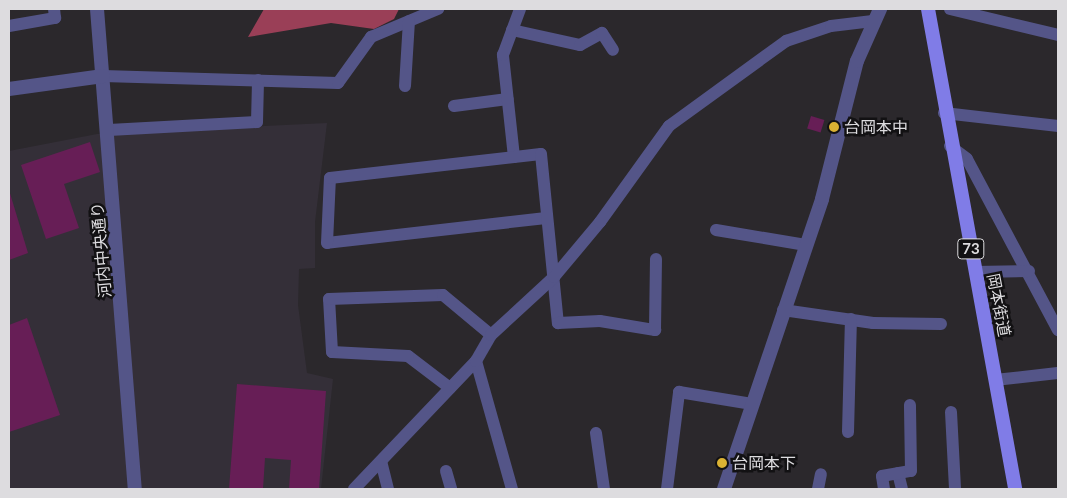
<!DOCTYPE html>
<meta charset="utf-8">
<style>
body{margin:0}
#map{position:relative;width:1067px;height:498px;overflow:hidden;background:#2b282c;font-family:Lato,"Noto Sans JP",sans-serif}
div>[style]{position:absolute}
.built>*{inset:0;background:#342f38}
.forest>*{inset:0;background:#9a3f57}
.building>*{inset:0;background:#671e56;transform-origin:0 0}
.minor>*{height:12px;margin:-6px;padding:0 6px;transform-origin:6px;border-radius:6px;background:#545588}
.tertiary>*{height:14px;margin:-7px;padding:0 7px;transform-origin:7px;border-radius:7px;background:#545588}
.primary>*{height:14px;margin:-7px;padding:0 7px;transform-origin:7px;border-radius:7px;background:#807ce7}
.dots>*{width:14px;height:14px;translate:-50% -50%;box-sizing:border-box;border:2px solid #121113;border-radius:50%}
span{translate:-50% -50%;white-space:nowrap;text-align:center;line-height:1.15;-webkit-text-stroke:5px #121113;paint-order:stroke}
.shield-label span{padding:1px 4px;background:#121113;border:1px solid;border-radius:4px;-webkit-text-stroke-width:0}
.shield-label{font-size:15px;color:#dddcdf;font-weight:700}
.poi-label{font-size:16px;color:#dddcdf}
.left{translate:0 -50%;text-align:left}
.street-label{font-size:16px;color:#dddcdf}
.frame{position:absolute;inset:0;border:10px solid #dddcdf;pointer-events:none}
</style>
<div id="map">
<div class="built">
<i style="clip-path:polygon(327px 123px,315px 222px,315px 268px,299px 269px,298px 305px,307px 373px,333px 379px,321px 489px,9px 489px,9px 151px,97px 134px)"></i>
</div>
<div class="forest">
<i style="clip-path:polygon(264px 9px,399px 9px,394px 19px,374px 29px,331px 23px,248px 37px)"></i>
</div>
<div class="building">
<i style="left:811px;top:116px;width:14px;height:13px;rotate:17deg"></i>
<i style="clip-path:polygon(90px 142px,100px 172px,64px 184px,79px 228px,46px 239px,21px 165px)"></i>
<i style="clip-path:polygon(9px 190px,28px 253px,9px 260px)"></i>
<i style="clip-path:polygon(27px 318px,60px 415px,9px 432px,9px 325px)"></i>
<i style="clip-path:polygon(237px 384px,326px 391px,319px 489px,289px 489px,291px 460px,265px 458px,263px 489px,229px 489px)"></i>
</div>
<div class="minor">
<i style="left:950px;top:9px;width:111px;rotate:13.5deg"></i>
<i style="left:9px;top:26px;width:47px;rotate:-9.9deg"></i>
<i style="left:55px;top:18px;width:9px;rotate:-96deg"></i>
<i style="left:512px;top:30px;width:70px;rotate:12.4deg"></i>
<i style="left:580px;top:45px;width:25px;rotate:-29deg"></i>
<i style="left:602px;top:33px;width:20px;rotate:57deg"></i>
<i style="left:103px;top:76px;width:235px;rotate:1.7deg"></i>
<i style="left:338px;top:83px;width:57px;rotate:-54.3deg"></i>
<i style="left:371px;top:37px;width:73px;rotate:-22.7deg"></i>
<i style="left:405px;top:86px;width:65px;rotate:-86.5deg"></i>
<i style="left:454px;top:106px;width:54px;rotate:-7.4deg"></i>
<i style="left:944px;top:113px;width:115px;rotate:6.5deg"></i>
<i style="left:109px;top:130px;width:148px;rotate:-3.1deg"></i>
<i style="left:257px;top:122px;width:42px;rotate:-88.6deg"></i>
<i style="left:950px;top:146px;width:21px;rotate:37deg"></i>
<i style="left:967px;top:159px;width:194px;rotate:62deg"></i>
<i style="left:514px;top:157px;width:103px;rotate:-96.2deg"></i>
<i style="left:503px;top:55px;width:49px;rotate:-69.7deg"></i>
<i style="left:546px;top:218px;width:220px;rotate:173.5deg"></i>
<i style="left:327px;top:243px;width:65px;rotate:-87.4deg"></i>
<i style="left:330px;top:178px;width:212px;rotate:-6.5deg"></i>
<i style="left:541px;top:154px;width:170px;rotate:84.3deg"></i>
<i style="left:558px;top:323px;width:42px;rotate:-2.7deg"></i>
<i style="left:600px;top:321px;width:56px;rotate:9.3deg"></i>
<i style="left:655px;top:330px;width:71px;rotate:-89.2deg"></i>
<i style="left:716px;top:230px;width:91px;rotate:9.5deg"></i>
<i style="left:975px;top:272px;width:54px;rotate:-1.1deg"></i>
<i style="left:783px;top:310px;width:91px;rotate:8.2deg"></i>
<i style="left:873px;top:323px;width:68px;rotate:0.8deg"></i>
<i style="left:476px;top:361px;width:133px;rotate:74.3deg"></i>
<i style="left:995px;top:380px;width:63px;rotate:-6.3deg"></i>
<i style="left:450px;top:388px;width:53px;rotate:-142.7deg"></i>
<i style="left:408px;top:356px;width:76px;rotate:-177deg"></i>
<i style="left:332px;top:352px;width:53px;rotate:-93.2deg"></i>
<i style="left:329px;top:299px;width:114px;rotate:-2deg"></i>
<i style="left:443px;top:295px;width:62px;rotate:39.8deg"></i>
<i style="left:951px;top:412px;width:77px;rotate:87deg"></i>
<i style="left:848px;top:432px;width:113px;rotate:-88.5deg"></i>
<i style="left:596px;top:433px;width:57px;rotate:81.9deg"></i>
<i style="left:381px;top:461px;width:29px;rotate:76deg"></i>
<i style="left:446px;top:471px;width:19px;rotate:74deg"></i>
<i style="left:898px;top:473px;width:16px;rotate:76deg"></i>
<i style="left:354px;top:489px;width:177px;rotate:-46.4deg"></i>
<i style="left:476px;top:361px;width:30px;rotate:-60deg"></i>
<i style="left:491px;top:335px;width:86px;rotate:-42.6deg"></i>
<i style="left:554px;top:277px;width:72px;rotate:-50.1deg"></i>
<i style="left:600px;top:222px;width:118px;rotate:-54.3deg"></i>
<i style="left:669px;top:126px;width:145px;rotate:-36deg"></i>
<i style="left:786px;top:41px;width:47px;rotate:-18.4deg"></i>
<i style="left:831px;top:26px;width:42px;rotate:-6.8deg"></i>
<i style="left:667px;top:489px;width:98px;rotate:-82.9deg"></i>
<i style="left:679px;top:392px;width:74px;rotate:9.3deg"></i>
<i style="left:818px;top:489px;width:15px;rotate:-79deg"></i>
<i style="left:884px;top:489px;width:13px;rotate:-99deg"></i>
<i style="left:882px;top:476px;width:29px;rotate:-10deg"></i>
<i style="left:911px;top:471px;width:66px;rotate:-90.9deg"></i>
</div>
<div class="tertiary">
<i style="left:97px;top:9px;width:482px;rotate:85.5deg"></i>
<i style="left:9px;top:89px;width:95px;rotate:-7.9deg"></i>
<i style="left:724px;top:489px;width:306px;rotate:-71.3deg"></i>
<i style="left:822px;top:199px;width:142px;rotate:-75.8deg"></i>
<i style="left:857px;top:61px;width:57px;rotate:-66.1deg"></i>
</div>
<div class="primary">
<i style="left:928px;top:9px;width:488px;rotate:79.7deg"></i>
</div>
<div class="dots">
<i style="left:834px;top:127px;background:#dbb233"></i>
<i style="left:722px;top:463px;background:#dbb233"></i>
</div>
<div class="shield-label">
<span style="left:971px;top:249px">73</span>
</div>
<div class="poi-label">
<span class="left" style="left:844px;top:127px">台岡本中</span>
<span class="left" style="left:732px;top:463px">台岡本下</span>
</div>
<div class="street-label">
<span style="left:101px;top:250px;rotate:-95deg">河内中央通り</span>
<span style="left:999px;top:305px;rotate:79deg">岡本街道</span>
</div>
<div class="frame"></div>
</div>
